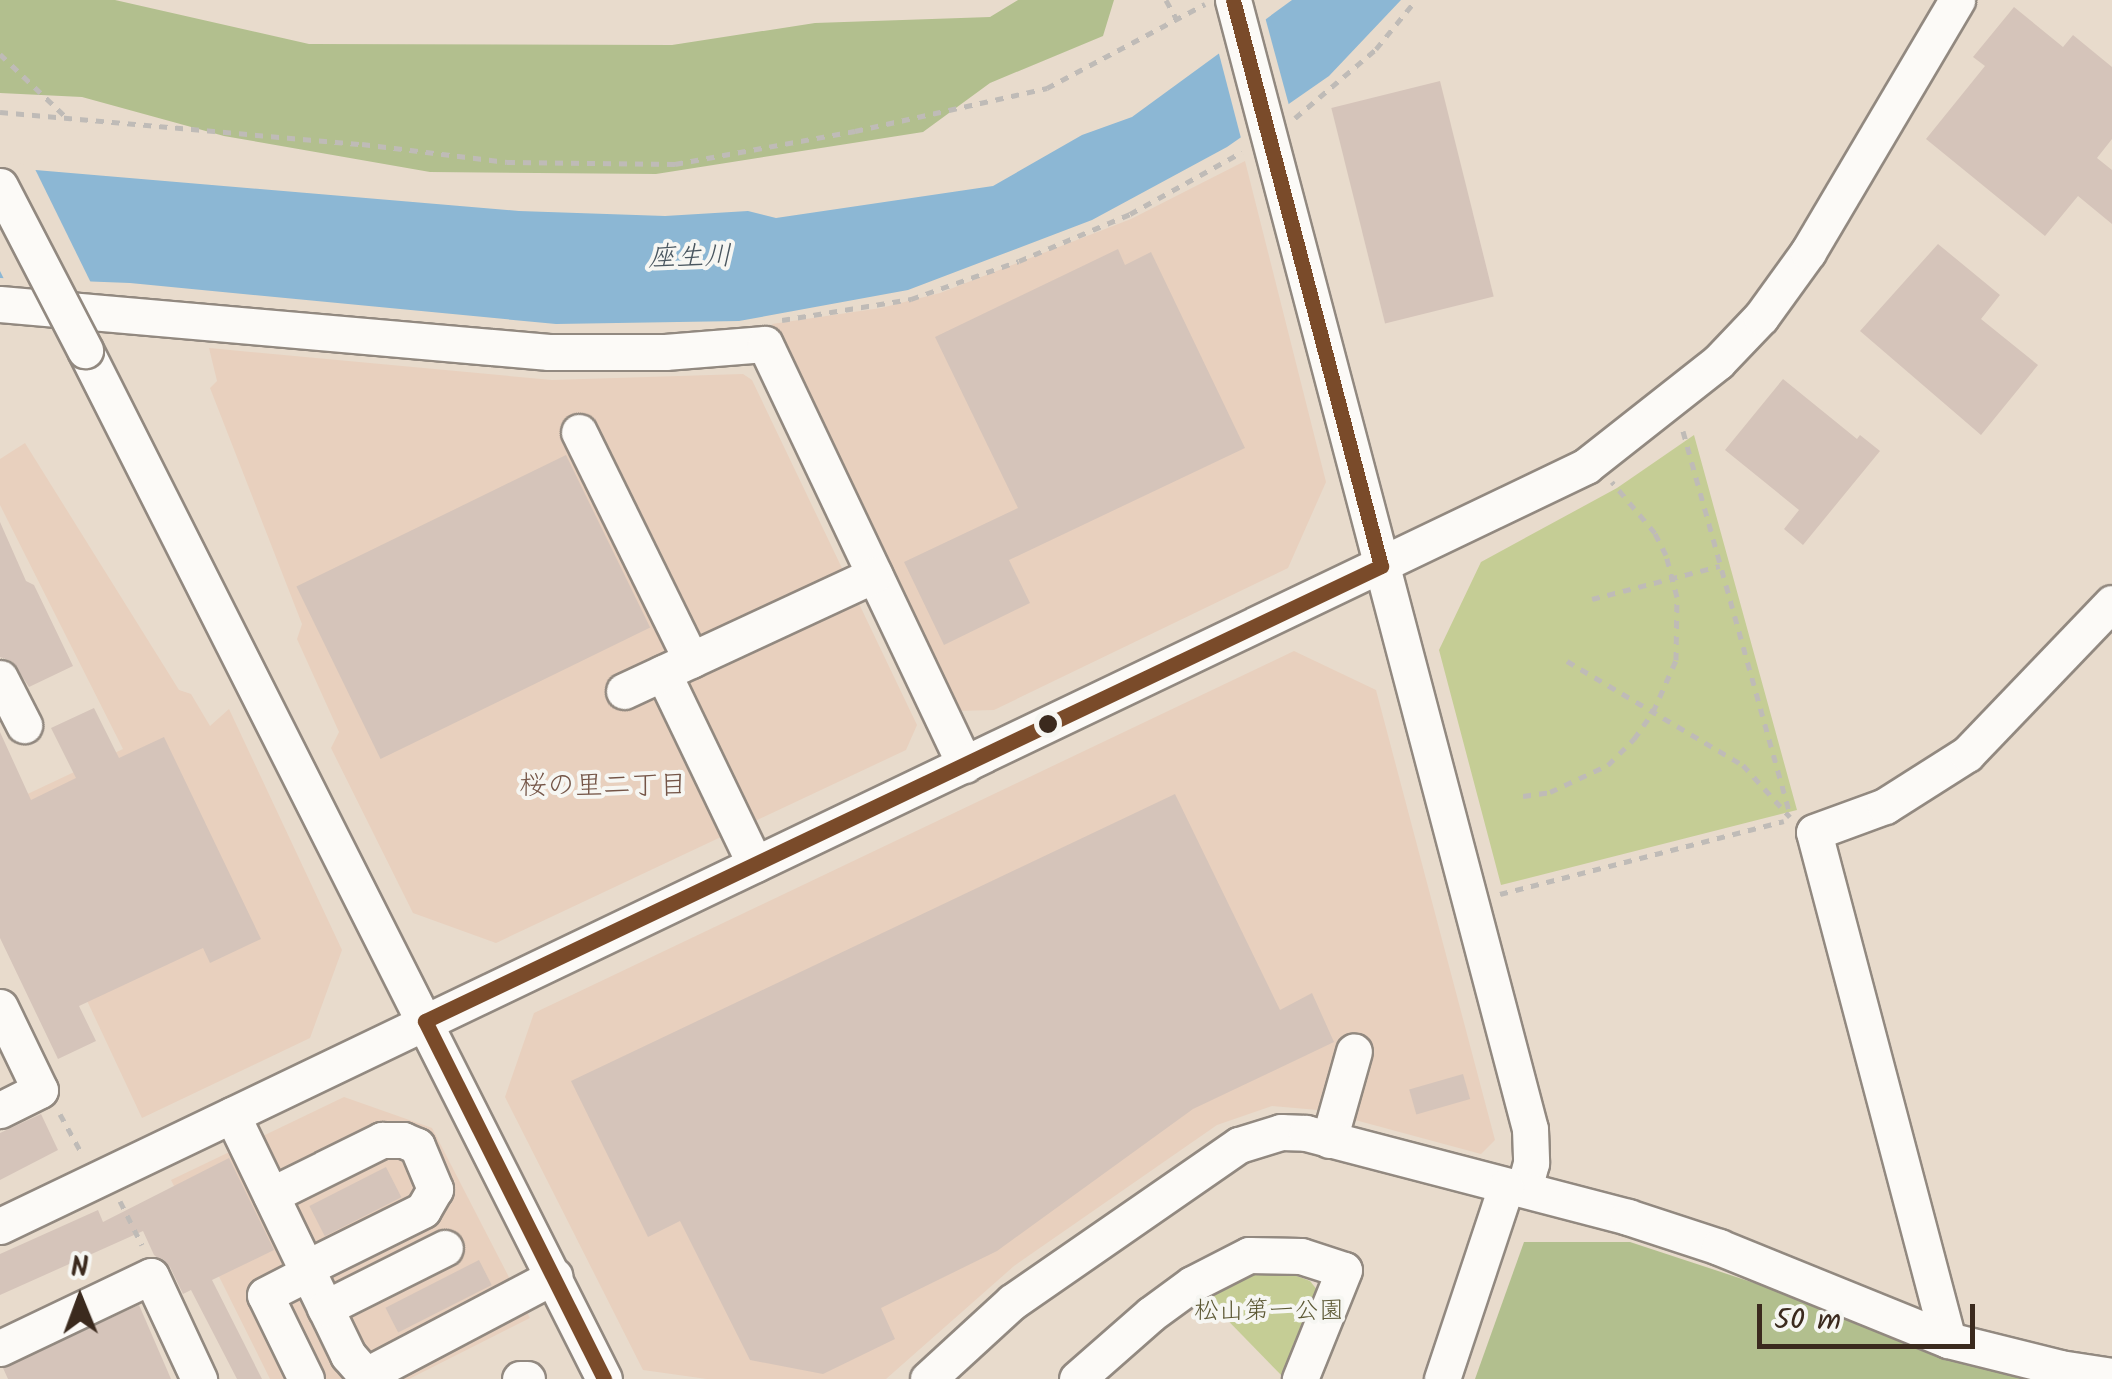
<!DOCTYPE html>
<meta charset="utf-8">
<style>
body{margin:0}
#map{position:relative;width:2112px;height:1379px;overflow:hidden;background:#e8dbcc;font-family:Kalam,"Klee One",sans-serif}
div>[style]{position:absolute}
.built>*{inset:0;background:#e8d0be}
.green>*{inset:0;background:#c5cd95}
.forest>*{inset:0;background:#b2bf8e}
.water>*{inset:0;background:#8cb7d4}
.pier>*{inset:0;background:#e8dbcc}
.building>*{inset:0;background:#d5c4ba;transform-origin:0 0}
.path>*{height:5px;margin-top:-2.5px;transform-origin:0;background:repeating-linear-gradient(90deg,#bfbbb7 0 8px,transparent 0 16px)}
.roads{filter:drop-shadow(2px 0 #928980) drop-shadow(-2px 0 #928980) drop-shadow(0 2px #928980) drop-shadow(0 -2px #928980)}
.minor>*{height:35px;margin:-17.5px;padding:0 17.5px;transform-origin:17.5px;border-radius:17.5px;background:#fcfaf7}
.bridges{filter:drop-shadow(2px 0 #928980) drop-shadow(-2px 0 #928980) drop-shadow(0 2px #928980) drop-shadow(0 -2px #928980)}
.minor-bridge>*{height:35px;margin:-17.5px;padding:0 17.5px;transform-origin:17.5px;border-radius:17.5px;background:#fcfaf7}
.bus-1>*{height:15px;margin:-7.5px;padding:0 7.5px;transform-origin:7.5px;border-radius:7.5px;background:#7a4b2a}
.dots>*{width:28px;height:28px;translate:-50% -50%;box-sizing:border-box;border:5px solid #f6f6f2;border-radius:50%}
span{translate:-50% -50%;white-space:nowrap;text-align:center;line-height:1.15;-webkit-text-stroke:8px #f6f6f2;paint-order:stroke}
.park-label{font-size:25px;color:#5c5834}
.water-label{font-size:28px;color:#49565f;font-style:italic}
.neighbourhood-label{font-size:28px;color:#745547}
.north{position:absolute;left:30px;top:1249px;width:100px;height:100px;-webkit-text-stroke:8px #f6f6f2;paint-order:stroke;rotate:359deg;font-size:28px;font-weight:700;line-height:40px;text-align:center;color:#3b2a1e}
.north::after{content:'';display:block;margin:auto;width:35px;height:45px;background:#3b2a1e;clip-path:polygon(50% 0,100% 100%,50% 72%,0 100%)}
.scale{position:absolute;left:1757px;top:1304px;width:218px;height:45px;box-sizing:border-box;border:5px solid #3b2a1e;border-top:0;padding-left:12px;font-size:30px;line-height:35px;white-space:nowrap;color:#3b2a1e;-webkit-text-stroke:8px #f6f6f2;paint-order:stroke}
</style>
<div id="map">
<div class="built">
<i style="clip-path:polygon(1245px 161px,1326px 482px,1288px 568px,994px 710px,957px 711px,772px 324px,881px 308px,940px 293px,1131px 219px)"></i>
<i style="clip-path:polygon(209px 348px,552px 380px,743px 374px,752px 380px,917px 725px,906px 750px,496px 943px,413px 913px,331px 748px,339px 732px,297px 639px,302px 624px,210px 388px,217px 381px)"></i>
<i style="clip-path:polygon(25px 443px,179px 690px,191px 694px,210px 726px,229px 709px,342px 950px,310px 1038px,142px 1118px,0 815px,0 807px,123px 749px,0 505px,0 459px)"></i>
<i style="clip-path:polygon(1294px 651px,1376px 690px,1495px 1140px,1481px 1154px,1318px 1110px,1272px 1106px,1217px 1125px,1014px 1266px,886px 1379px,707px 1379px,643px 1370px,505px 1097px,534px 1013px)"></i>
<i style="clip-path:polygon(344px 1097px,432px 1128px,530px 1318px,409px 1379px,270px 1379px,171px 1180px)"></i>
</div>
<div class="green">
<i style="clip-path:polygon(1694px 435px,1797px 810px,1501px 885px,1439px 650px,1481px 562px,1617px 488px)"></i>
<i style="clip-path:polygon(1248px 1273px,1289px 1273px,1310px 1281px,1318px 1291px,1285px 1379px,1204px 1296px)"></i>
</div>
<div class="forest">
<i style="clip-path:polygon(0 0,115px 0,309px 44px,672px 45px,815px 23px,990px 17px,1018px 0,1114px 0,1103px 36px,990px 83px,923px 132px,656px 174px,430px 172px,224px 136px,82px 97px,0 93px)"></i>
<i style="clip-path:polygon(1524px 1242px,1630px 1242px,2046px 1379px,1475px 1379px)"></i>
</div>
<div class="water">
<i style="clip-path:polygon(1292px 0,1401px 0,1329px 76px,1227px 147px,1092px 220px,908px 290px,739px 321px,556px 324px,130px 283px,0 278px,0 167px,519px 211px,665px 216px,748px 211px,776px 218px,993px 186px,1082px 135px,1132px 117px)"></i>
</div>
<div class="pier">
<i style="clip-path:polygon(1265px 17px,1290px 109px,1242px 142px,1218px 50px)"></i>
<i style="clip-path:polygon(0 162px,33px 165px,93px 287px,6px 283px,0 271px)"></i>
</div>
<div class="building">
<i style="clip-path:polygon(2014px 7px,2063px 47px,2073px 35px,2112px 67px,2112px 139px,2097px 158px,2112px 170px,2112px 224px,2078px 196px,2045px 236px,1926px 139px,1985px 66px,1973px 57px)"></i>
<i style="left:1440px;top:81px;width:222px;height:112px;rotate:76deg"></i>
<i style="clip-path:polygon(1938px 244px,2000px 295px,1981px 319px,2038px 365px,1981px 435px,1860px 331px)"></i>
<i style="clip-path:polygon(1118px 249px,1125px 265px,1151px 252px,1245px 448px,1009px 560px,1030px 603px,944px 645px,904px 562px,1018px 508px,935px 337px)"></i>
<i style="clip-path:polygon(1783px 379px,1857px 439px,1860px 435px,1880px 451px,1803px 545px,1784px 529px,1799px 510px,1725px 450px)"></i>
<i style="left:566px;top:455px;width:192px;height:300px;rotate:64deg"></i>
<i style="clip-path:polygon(0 522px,26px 581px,34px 585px,73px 666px,29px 687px,12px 661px,0 657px)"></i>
<i style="clip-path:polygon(94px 708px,119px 758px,164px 737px,261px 939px,210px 963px,203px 948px,79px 1006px,96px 1041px,58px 1059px,0 938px,0 732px,31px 800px,76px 778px,51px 728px)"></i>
<i style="clip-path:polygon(1175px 794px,1280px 1010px,1312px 993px,1334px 1042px,1193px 1109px,997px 1251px,881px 1308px,895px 1339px,823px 1374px,750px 1360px,680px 1221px,648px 1237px,571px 1081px)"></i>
<i style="left:1463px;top:1074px;width:26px;height:56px;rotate:74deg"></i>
<i style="clip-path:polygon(41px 1114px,58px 1150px,0 1180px,0 1133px)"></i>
<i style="clip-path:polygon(229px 1158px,274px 1250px,212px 1280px,262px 1379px,237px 1379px,191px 1290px,183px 1294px,170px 1267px,154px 1255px,143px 1231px,0 1295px,0 1254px,98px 1210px,103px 1222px)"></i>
<i style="left:386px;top:1167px;width:34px;height:86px;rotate:63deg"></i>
<i style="left:479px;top:1260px;width:28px;height:105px;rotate:63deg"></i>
<i style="clip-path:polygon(139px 1305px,171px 1379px,8px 1379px,3px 1368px)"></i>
</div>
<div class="path">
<i style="left:1166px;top:0;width:23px;rotate:61deg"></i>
<i style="left:0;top:54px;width:91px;rotate:43.7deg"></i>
<i style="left:0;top:112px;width:363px;rotate:5.1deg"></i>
<i style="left:362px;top:144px;width:146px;rotate:7.1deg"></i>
<i style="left:507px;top:162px;width:168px;rotate:0.7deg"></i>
<i style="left:675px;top:164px;width:183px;rotate:-10.4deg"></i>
<i style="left:855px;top:131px;width:197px;rotate:-12.6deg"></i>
<i style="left:1047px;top:88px;width:179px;rotate:-28deg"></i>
<i style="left:1295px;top:118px;width:106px;rotate:-40.4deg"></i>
<i style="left:1376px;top:49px;width:63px;rotate:-50.8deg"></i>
<i style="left:782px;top:320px;width:131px;rotate:-9.2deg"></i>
<i style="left:911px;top:299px;width:114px;rotate:-19.4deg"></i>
<i style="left:1019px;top:261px;width:121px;rotate:-22.9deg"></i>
<i style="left:1130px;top:214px;width:128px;rotate:-29deg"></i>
<i style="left:1683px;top:431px;width:395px;rotate:74.4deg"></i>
<i style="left:1592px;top:599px;width:132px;rotate:-14.5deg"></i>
<i style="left:1567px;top:661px;width:204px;rotate:30.6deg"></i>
<i style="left:1743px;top:765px;width:70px;rotate:47.9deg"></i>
<i style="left:1523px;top:796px;width:27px;rotate:-8deg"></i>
<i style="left:1550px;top:792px;width:64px;rotate:-25deg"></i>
<i style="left:1608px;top:765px;width:37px;rotate:-45deg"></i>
<i style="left:1634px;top:739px;width:33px;rotate:-55deg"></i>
<i style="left:1653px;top:712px;width:57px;rotate:-66.1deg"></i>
<i style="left:1676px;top:660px;width:63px;rotate:-89.1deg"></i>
<i style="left:1677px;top:597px;width:43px;rotate:-104.7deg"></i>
<i style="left:1666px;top:555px;width:25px;rotate:-117deg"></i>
<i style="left:1655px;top:533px;width:67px;rotate:-130.1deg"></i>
<i style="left:1500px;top:894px;width:293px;rotate:-14.4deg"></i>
<i style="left:60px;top:1114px;width:43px;rotate:61.1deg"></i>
<i style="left:120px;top:1201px;width:49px;rotate:63.4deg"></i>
</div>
<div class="roads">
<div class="minor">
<i style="left:1233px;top:0;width:1167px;rotate:75.26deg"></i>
<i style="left:1530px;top:1129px;width:34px;rotate:88deg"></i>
<i style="left:1531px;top:1163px;width:27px;rotate:105deg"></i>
<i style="left:0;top:304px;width:551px;rotate:5deg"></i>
<i style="left:549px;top:352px;width:116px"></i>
<i style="left:665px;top:352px;width:100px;rotate:-4.6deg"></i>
<i style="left:765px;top:344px;width:466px;rotate:64.6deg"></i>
<i style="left:85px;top:350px;width:1152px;rotate:63.23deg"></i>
<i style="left:579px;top:432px;width:254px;rotate:63.8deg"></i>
<i style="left:663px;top:673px;width:212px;rotate:64.3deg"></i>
<i style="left:0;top:678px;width:53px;rotate:62.9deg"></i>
<i style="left:624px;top:691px;width:276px;rotate:-24.9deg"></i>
<i style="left:0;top:1007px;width:92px;rotate:64.3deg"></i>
<i style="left:40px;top:1090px;width:45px;rotate:153.4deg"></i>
<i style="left:232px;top:1115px;width:267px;rotate:64.2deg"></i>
<i style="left:348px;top:1355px;width:21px;rotate:49deg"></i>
<i style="left:362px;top:1371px;width:12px"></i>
<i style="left:374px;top:1371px;width:204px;rotate:-27.8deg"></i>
<i style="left:1329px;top:1140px;width:92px;rotate:-74.3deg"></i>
<i style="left:271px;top:1195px;width:124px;rotate:-26.4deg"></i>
<i style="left:382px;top:1140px;width:21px"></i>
<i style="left:403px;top:1140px;width:15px;rotate:23deg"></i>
<i style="left:417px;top:1146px;width:47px;rotate:67.3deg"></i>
<i style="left:435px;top:1189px;width:24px;rotate:120deg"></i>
<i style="left:423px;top:1210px;width:128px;rotate:153.6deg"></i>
<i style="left:0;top:1226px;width:1759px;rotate:-25.6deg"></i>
<i style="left:1586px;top:466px;width:168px;rotate:-38.2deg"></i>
<i style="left:1718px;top:362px;width:62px;rotate:-46.3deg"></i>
<i style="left:1761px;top:317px;width:80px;rotate:-54.1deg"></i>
<i style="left:1808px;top:252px;width:293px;rotate:-59.4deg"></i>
<i style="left:325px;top:1308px;width:134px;rotate:-26.6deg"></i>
<i style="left:1948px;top:1340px;width:525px;rotate:-104.78deg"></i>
<i style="left:1814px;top:832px;width:76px;rotate:-20.1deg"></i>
<i style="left:1885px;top:806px;width:97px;rotate:-32.4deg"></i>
<i style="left:1967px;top:754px;width:209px;rotate:-46.2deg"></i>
<i style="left:0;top:1348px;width:167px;rotate:-25.5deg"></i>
<i style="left:151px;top:1276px;width:114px;rotate:65deg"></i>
<i style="left:306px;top:1379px;width:93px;rotate:-116deg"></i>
<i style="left:265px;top:1295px;width:48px;rotate:-27.1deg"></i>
<i style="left:520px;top:1379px;width:7px"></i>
<i style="left:928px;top:1379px;width:114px;rotate:-42.5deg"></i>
<i style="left:1012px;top:1302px;width:276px;rotate:-34.7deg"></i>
<i style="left:1239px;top:1145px;width:44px;rotate:-17.2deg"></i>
<i style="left:1281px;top:1132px;width:25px;rotate:2deg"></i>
<i style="left:1306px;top:1133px;width:333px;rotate:14.6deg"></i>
<i style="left:1628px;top:1217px;width:96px;rotate:18.2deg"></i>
<i style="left:1719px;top:1247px;width:247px;rotate:22.1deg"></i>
<i style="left:1948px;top:1340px;width:115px;rotate:14deg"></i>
<i style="left:2060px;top:1368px;width:53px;rotate:8.7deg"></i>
<i style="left:1077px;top:1379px;width:98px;rotate:-41.3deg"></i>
<i style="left:1151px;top:1314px;width:51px;rotate:-36.2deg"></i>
<i style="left:1192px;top:1284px;width:64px;rotate:-27deg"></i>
<i style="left:1249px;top:1255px;width:52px;rotate:1.1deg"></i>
<i style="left:1301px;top:1256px;width:45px;rotate:18deg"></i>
<i style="left:1344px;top:1270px;width:118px;rotate:112deg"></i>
<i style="left:1442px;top:1379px;width:202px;rotate:-71.6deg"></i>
</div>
</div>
<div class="bridges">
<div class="minor-bridge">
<i style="left:0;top:186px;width:185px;rotate:62.6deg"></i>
</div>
</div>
<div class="bus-1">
<i style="left:1233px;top:0;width:585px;rotate:75.35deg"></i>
<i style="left:425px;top:1021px;width:1059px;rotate:-25.45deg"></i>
<i style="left:425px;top:1021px;width:400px;rotate:63.4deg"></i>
</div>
<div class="dots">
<i style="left:1048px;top:724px;background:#3b2a1e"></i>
</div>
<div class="park-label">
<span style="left:1269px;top:1311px">松山第一公園</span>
</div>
<div class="water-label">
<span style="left:690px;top:258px;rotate:-1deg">座生川</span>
</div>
<div class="neighbourhood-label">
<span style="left:603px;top:787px">桜の里二丁目</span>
</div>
<div class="north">N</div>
<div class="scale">50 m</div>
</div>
